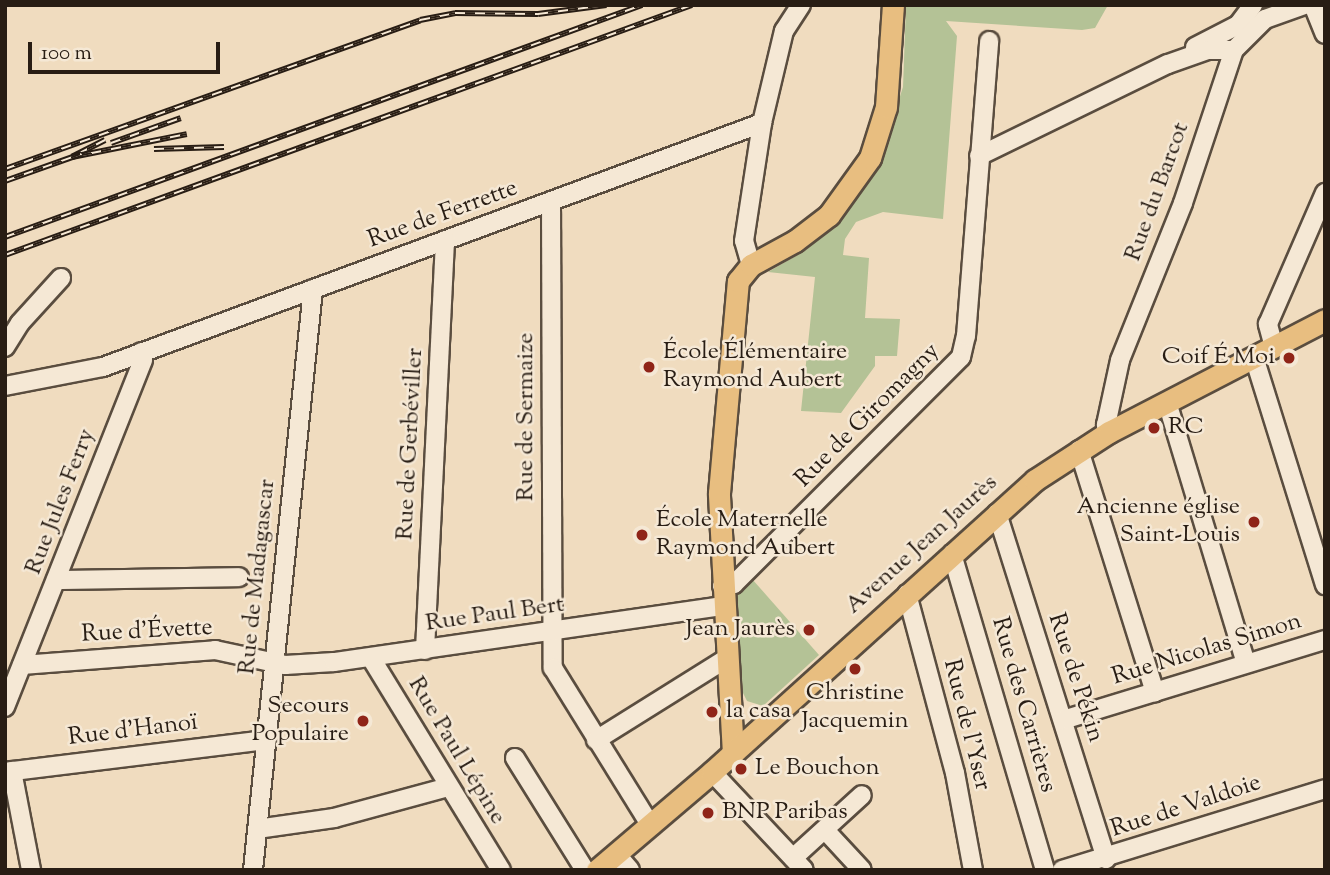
<!DOCTYPE html>
<meta charset="utf-8">
<style>
body{margin:0}
#map{position:relative;width:1330px;height:875px;overflow:hidden;background:#f0dcbf;font-family:"Sorts Mill Goudy",serif}
div>[style]{position:absolute}
.green>*{inset:0;background:#b4c296}
.roads{filter:drop-shadow(2px 0 #5a4d3f) drop-shadow(-2px 0 #5a4d3f) drop-shadow(0 2px #5a4d3f) drop-shadow(0 -2px #5a4d3f)}
.minor>*{height:18px;margin:-9px;padding:0 9px;transform-origin:9px;border-radius:9px;background:#f5e8d5}
.major>*{height:21px;margin:-10.5px;padding:0 10.5px;transform-origin:10.5px;border-radius:10.5px;background:#e8be80}
.rail>*{height:6px;margin-top:-3px;transform-origin:0;background:repeating-linear-gradient(90deg,#f5e8d5 0 10px,#281d14 0 20px);box-sizing:border-box;border-block:2px solid #281d14}
.dots>*{width:19px;height:19px;translate:-50% -50%;box-sizing:border-box;border:4px solid #f5e8d5;border-radius:50%}
span{translate:-50% -50%;white-space:nowrap;text-align:center;line-height:1.15;-webkit-text-stroke:5px #f5e8d5;paint-order:stroke}
.street-label{font-size:24px;color:#281d14}
.poi-label{font-size:24px;color:#281d14}
.left{translate:0 -50%;text-align:left}
.right{translate:-100% -50%;text-align:right}
.frame{position:absolute;inset:0;border:7px solid #281d14;pointer-events:none}
.scale{position:absolute;left:28px;top:42px;width:192px;height:32px;box-sizing:border-box;border:4px solid #281d14;border-top:0;padding-left:9px;font-size:21px;line-height:24px;white-space:nowrap;color:#281d14;-webkit-text-stroke:5px #f5e8d5;paint-order:stroke}
</style>
<div id="map">
<div class="green">
<i style="clip-path:polygon(906px 5px,1108px 5px,1095px 28px,1082px 30px,946px 21px,957px 36px,943px 219px,883px 212px,856px 222px,845px 239px,843px 255px,869px 258px,865px 318px,900px 319px,897px 356px,875px 356px,875px 366px,841px 413px,801px 411px,815px 277px,768px 272px,806px 250px,829px 229px,857px 197px,881px 155px,903px 87px)"></i>
<i style="clip-path:polygon(752px 579px,819px 655px,763px 706px,747px 701px,743px 693px,735px 595px)"></i>
</div>
<div class="roads">
<div class="minor">
<i style="left:1313px;top:5px;width:31px;rotate:68deg"></i>
<i style="left:1195px;top:47px;width:48px;rotate:-27.1deg"></i>
<i style="left:1238px;top:25px;width:25px;rotate:-53deg"></i>
<i style="left:979px;top:156px;width:210px;rotate:-26deg"></i>
<i style="left:1168px;top:64px;width:42px;rotate:-19.3deg"></i>
<i style="left:1208px;top:50px;width:26px"></i>
<i style="left:551px;top:201px;width:467px;rotate:89.8deg"></i>
<i style="left:553px;top:668px;width:186px;rotate:58.2deg"></i>
<i style="left:751px;top:265px;width:25px;rotate:-106deg"></i>
<i style="left:744px;top:241px;width:119px;rotate:-81.3deg"></i>
<i style="left:762px;top:123px;width:95px;rotate:-76.6deg"></i>
<i style="left:784px;top:31px;width:31px;rotate:-57deg"></i>
<i style="left:5px;top:347px;width:28px;rotate:-58deg"></i>
<i style="left:20px;top:323px;width:61px;rotate:-47.7deg"></i>
<i style="left:1274px;top:347px;width:24px;rotate:-105deg"></i>
<i style="left:1268px;top:324px;width:143px;rotate:-66.5deg"></i>
<i style="left:1254px;top:357px;width:239px;rotate:72.7deg"></i>
<i style="left:5px;top:386px;width:100px;rotate:-11deg"></i>
<i style="left:103px;top:367px;width:703px;rotate:-20.32deg"></i>
<i style="left:1167px;top:402px;width:273px;rotate:73.2deg"></i>
<i style="left:1109px;top:432px;width:8px;rotate:-113deg"></i>
<i style="left:1106px;top:425px;width:66px;rotate:-77.8deg"></i>
<i style="left:1120px;top:360px;width:169px;rotate:-68.1deg"></i>
<i style="left:1183px;top:203px;width:161px;rotate:-71.6deg"></i>
<i style="left:1234px;top:50px;width:44px;rotate:-45deg"></i>
<i style="left:1265px;top:19px;width:41px;rotate:-19.7deg"></i>
<i style="left:1079px;top:450px;width:254px;rotate:72.6deg"></i>
<i style="left:997px;top:513px;width:363px;rotate:72.5deg"></i>
<i style="left:952px;top:554px;width:329px;rotate:73.6deg"></i>
<i style="left:56px;top:580px;width:183px;rotate:-0.9deg"></i>
<i style="left:722px;top:586px;width:12px;rotate:-9deg"></i>
<i style="left:734px;top:584px;width:321px;rotate:-45deg"></i>
<i style="left:961px;top:357px;width:22px;rotate:-77deg"></i>
<i style="left:966px;top:336px;width:296px;rotate:-85.5deg"></i>
<i style="left:907px;top:594px;width:185px;rotate:75deg"></i>
<i style="left:955px;top:773px;width:99px;rotate:79.5deg"></i>
<i style="left:425px;top:650px;width:410px;rotate:-87.2deg"></i>
<i style="left:371px;top:658px;width:249px;rotate:58.5deg"></i>
<i style="left:22px;top:665px;width:194px;rotate:-4.4deg"></i>
<i style="left:215px;top:650px;width:72px;rotate:12.1deg"></i>
<i style="left:285px;top:665px;width:49px;rotate:-3.5deg"></i>
<i style="left:334px;top:662px;width:393px;rotate:-8.2deg"></i>
<i style="left:5px;top:707px;width:373px;rotate:-68.3deg"></i>
<i style="left:143px;top:360px;width:8px;rotate:-104deg"></i>
<i style="left:1063px;top:720px;width:274px;rotate:-17deg"></i>
<i style="left:596px;top:740px;width:155px;rotate:-32deg"></i>
<i style="left:515px;top:758px;width:132px;rotate:58deg"></i>
<i style="left:12px;top:771px;width:101px;rotate:79.1deg"></i>
<i style="left:5px;top:772px;width:264px;rotate:-7deg"></i>
<i style="left:712px;top:772px;width:134px;rotate:46.8deg"></i>
<i style="left:257px;top:829px;width:78px;rotate:-8.1deg"></i>
<i style="left:334px;top:818px;width:118px;rotate:-15.2deg"></i>
<i style="left:825px;top:830px;width:54px;rotate:47.2deg"></i>
<i style="left:618px;top:856px;width:18px;rotate:49deg"></i>
<i style="left:793px;top:858px;width:93px;rotate:-42.4deg"></i>
<i style="left:253px;top:870px;width:584px;rotate:-84.1deg"></i>
<i style="left:1062px;top:870px;width:275px;rotate:-17.1deg"></i>
</div>
<div class="major">
<i style="left:733px;top:754px;width:261px;rotate:-93.1deg"></i>
<i style="left:719px;top:493px;width:213px;rotate:-84.9deg"></i>
<i style="left:738px;top:281px;width:21px;rotate:-51deg"></i>
<i style="left:751px;top:265px;width:50px;rotate:-28.6deg"></i>
<i style="left:795px;top:241px;width:43px;rotate:-37.4deg"></i>
<i style="left:829px;top:215px;width:70px;rotate:-54.3deg"></i>
<i style="left:870px;top:158px;width:53px;rotate:-72.6deg"></i>
<i style="left:886px;top:107px;width:102px;rotate:-86.1deg"></i>
<i style="left:597px;top:870px;width:151px;rotate:-40.4deg"></i>
<i style="left:712px;top:772px;width:435px;rotate:-42.1deg"></i>
<i style="left:1035px;top:480px;width:88px;rotate:-33deg"></i>
<i style="left:1109px;top:432px;width:243px;rotate:-27.4deg"></i>
</div>
</div>
<div class="rail">
<i style="left:105px;top:140px;width:37px;rotate:153deg"></i>
<i style="left:72px;top:157px;width:117px;rotate:-11.3deg"></i>
<i style="left:111px;top:143px;width:74px;rotate:-19.7deg"></i>
<i style="left:154px;top:149px;width:70px;rotate:-1.6deg"></i>
<i style="left:5px;top:169px;width:441px;rotate:-19.7deg"></i>
<i style="left:420px;top:20px;width:36px;rotate:-11deg"></i>
<i style="left:455px;top:13px;width:83px;rotate:0.7deg"></i>
<i style="left:538px;top:14px;width:69px;rotate:-7.5deg"></i>
<i style="left:5px;top:181px;width:81px;rotate:-19.6deg"></i>
<i style="left:5px;top:237px;width:678px;rotate:-20.01deg"></i>
<i style="left:5px;top:255px;width:731px;rotate:-20deg"></i>
</div>
<div class="dots">
<i style="left:1289px;top:358px;background:#8f2418"></i>
<i style="left:649px;top:367px;background:#8f2418"></i>
<i style="left:1154px;top:428px;background:#8f2418"></i>
<i style="left:1254px;top:522px;background:#8f2418"></i>
<i style="left:642px;top:535px;background:#8f2418"></i>
<i style="left:809px;top:630px;background:#8f2418"></i>
<i style="left:855px;top:669px;background:#8f2418"></i>
<i style="left:712px;top:712px;background:#8f2418"></i>
<i style="left:363px;top:721px;background:#8f2418"></i>
<i style="left:741px;top:769px;background:#8f2418"></i>
<i style="left:708px;top:813px;background:#8f2418"></i>
</div>
<div class="street-label">
<span style="left:1158px;top:192px;rotate:-70deg">Rue du Barcot</span>
<span style="left:443px;top:215px;rotate:-20deg">Rue de Ferrette</span>
<span style="left:868px;top:416px;rotate:-45deg">Rue de Giromagny</span>
<span style="left:527px;top:417px;rotate:-90deg">Rue de Sermaize</span>
<span style="left:411px;top:444px;rotate:-87deg">Rue de Gerbéviller</span>
<span style="left:61px;top:502px;rotate:-69deg">Rue Jules Ferry</span>
<span style="left:922px;top:545px;rotate:-42deg">Avenue Jean Jaurès</span>
<span style="left:258px;top:577px;rotate:-84deg">Rue de Madagascar</span>
<span style="left:495px;top:615px;rotate:-8deg">Rue Paul Bert</span>
<span style="left:147px;top:632px;rotate:-3deg">Rue d'Évette</span>
<span style="left:1207px;top:650px;rotate:-17deg">Rue Nicolas Simon</span>
<span style="left:1075px;top:678px;rotate:72deg">Rue de Pékin</span>
<span style="left:1023px;top:705px;rotate:74deg">Rue des Carrières</span>
<span style="left:966px;top:725px;rotate:76deg">Rue de l'Yser</span>
<span style="left:133px;top:731px;rotate:-7deg">Rue d'Hanoï</span>
<span style="left:456px;top:751px;rotate:59deg">Rue Paul Lépine</span>
<span style="left:1186px;top:807px;rotate:-18deg">Rue de Valdoie</span>
</div>
<div class="poi-label">
<span class="left" style="left:663px;top:367px">École Élémentaire<br>Raymond Aubert</span>
<span class="right" style="left:1275px;top:358px">Coif É Moi</span>
<span class="left" style="left:1168px;top:428px">RC</span>
<span class="right" style="left:1240px;top:522px">Ancienne église<br>Saint-Louis</span>
<span class="left" style="left:656px;top:535px">École Maternelle<br>Raymond Aubert</span>
<span class="right" style="left:795px;top:630px">Jean Jaurès</span>
<span style="left:855px;top:708px">Christine<br>Jacquemin</span>
<span class="right" style="left:349px;top:721px">Secours<br>Populaire</span>
<span class="left" style="left:726px;top:712px">la casa</span>
<span class="left" style="left:755px;top:769px">Le Bouchon</span>
<span class="left" style="left:722px;top:813px">BNP Paribas</span>
</div>
<div class="frame"></div>
<div class="scale">100 m</div>
</div>
